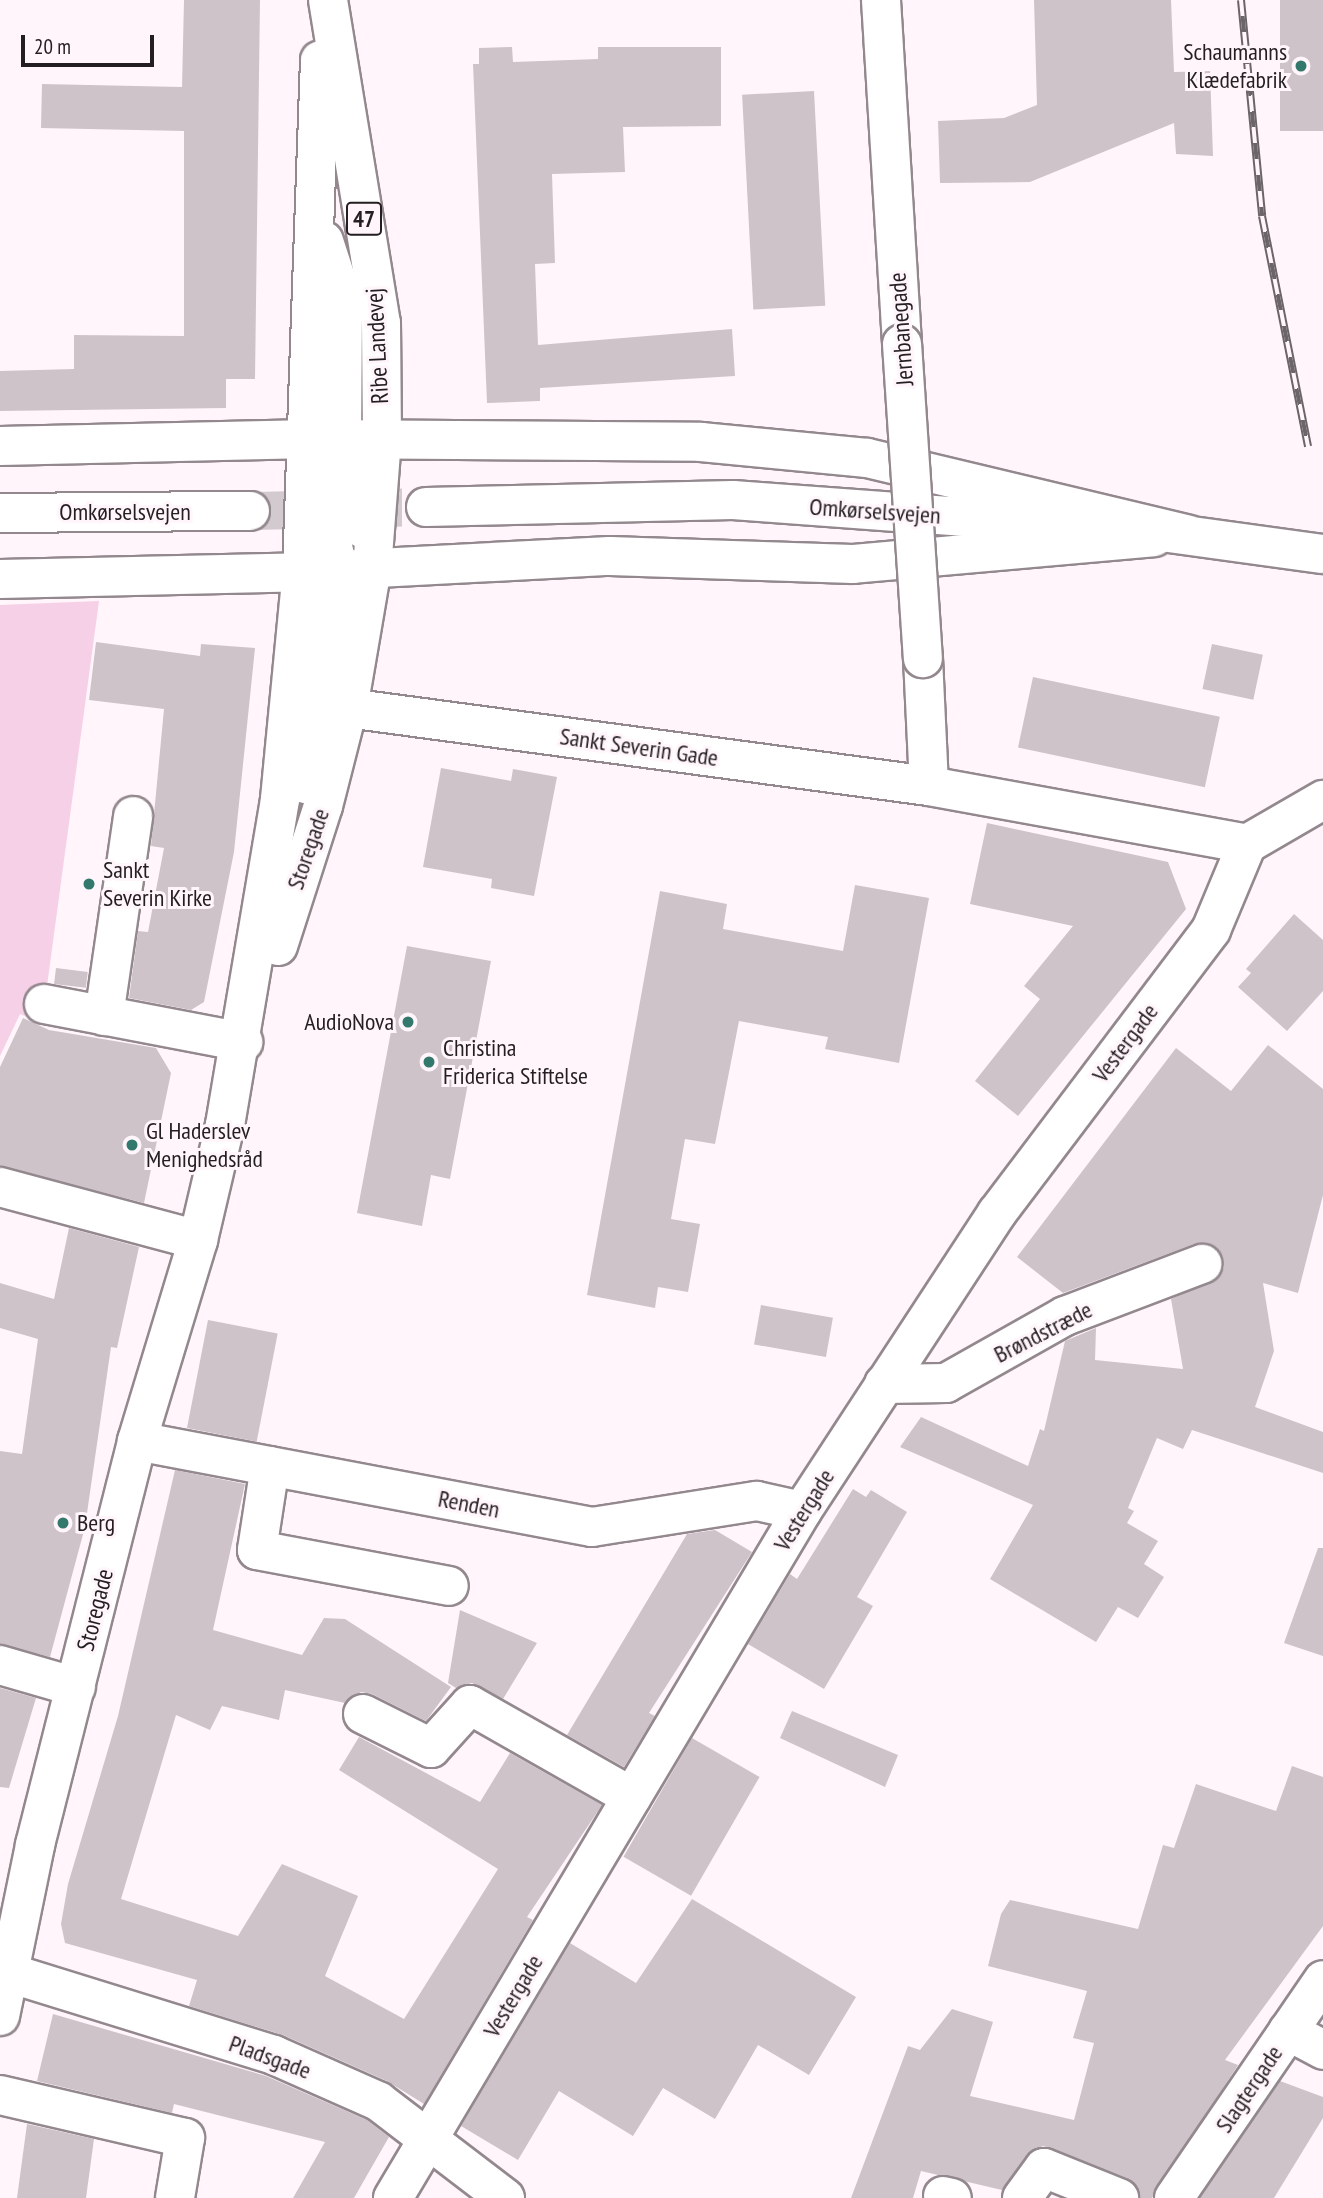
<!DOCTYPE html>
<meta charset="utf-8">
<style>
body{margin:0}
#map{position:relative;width:1323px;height:2198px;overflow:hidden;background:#fff5fa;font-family:"PT Sans Narrow",sans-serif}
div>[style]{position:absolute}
.green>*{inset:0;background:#f6d0e6}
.building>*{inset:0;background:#cfc3ca;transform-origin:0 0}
.major-tunnel>*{height:38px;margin-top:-19px;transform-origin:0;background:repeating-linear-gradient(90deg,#d3cacf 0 38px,transparent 0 57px)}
.roads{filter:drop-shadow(2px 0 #93888e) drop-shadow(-2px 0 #93888e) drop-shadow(0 2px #93888e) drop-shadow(0 -2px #93888e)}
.minor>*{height:38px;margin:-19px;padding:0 19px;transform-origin:19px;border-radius:19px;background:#fff}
.major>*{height:38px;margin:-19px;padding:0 19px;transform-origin:19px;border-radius:19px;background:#fff}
.rail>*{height:8px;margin-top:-4px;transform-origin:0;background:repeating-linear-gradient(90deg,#fff5fa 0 16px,#6b6468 0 32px);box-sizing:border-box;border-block:2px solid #6b6468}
.bridges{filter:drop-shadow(2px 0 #93888e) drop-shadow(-2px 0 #93888e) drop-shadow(0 2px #93888e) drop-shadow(0 -2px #93888e)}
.minor-bridge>*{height:38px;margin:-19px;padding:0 19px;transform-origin:19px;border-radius:19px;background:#fff}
.dots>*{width:19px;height:19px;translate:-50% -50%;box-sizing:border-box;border:4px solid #fff5fa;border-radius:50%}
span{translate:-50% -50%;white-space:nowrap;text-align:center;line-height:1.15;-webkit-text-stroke:6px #fff5fa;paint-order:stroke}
.shield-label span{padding:2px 5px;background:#fff5fa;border:2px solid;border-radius:5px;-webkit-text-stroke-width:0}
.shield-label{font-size:23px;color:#231e21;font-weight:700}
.poi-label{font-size:24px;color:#231e21}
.right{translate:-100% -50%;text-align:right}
.left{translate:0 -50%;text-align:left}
.street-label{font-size:24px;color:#231e21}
.scale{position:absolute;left:21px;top:35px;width:133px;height:32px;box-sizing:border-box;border:4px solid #231e21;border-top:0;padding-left:9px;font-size:21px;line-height:24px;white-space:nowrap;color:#231e21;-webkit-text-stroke:5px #fff5fa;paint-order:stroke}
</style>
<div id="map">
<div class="green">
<i style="clip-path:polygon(99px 601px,42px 1023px,20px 1014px,0 1056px,0 605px)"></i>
</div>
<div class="building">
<i style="clip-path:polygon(184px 0,260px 0,255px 379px,226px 379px,226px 408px,0 411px,0 371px,74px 369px,74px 335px,184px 336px,184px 131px,41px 128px,42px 84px,182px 87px)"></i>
<i style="clip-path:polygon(1034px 0,1171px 0,1174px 72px,1210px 71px,1213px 156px,1176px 154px,1174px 123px,1030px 182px,940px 183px,938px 121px,1004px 118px,1037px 105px)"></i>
<i style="left:1280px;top:0;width:43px;height:131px"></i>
<i style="clip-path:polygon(512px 47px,513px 62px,598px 59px,598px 47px,721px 47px,721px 126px,623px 127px,625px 172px,552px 174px,555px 263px,535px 264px,538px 345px,732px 329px,735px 376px,540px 388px,540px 401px,487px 403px,473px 64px,479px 64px,479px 48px)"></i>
<i style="left:814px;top:91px;width:215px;height:72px;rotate:87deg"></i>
<i style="clip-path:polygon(96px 642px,200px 656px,201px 644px,255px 648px,234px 852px,204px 1002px,191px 1010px,129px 998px,138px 931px,148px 932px,164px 848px,151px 846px,164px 709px,89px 700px)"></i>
<i style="left:1212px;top:644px;width:52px;height:46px;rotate:12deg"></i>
<i style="left:1033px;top:677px;width:191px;height:72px;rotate:12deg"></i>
<i style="clip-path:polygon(441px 768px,511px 781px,513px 769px,557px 777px,534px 896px,491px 888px,492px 879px,423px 867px)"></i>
<i style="clip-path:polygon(987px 823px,1168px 862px,1186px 909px,1018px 1116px,975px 1081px,1040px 999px,1024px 986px,1073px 926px,970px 904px)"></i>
<i style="clip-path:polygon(855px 885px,929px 898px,899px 1063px,825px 1049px,828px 1037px,739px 1021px,715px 1144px,685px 1139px,671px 1219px,700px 1224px,688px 1292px,658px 1287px,655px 1308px,587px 1295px,660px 891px,727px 904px,723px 929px,843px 951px)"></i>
<i style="clip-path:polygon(1294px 914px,1323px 940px,1323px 991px,1287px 1031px,1238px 987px,1251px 973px,1246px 969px)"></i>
<i style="clip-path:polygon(407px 946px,491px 961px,450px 1179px,431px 1175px,422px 1226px,357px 1213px)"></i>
<i style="left:56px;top:968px;width:32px;height:16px;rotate:7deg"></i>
<i style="clip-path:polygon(23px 1018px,49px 1030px,156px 1048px,171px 1073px,144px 1203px,0 1166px,0 1067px)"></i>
<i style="clip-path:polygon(1268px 1045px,1323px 1089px,1323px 1195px,1298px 1293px,1263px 1283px,1274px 1351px,1255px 1407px,1323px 1432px,1323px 1473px,1192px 1430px,1183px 1449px,1157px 1438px,1128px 1508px,1134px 1511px,1127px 1523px,1158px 1541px,1144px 1564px,1164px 1577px,1138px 1618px,1118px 1607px,1096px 1642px,990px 1579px,1033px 1505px,900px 1447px,921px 1417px,1028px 1466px,1040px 1429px,1044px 1431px,1065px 1341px,1096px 1328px,1095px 1360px,1183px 1369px,1171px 1299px,1218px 1278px,1224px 1267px,1215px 1247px,1194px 1244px,1063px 1293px,1017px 1257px,1176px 1048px,1231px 1091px)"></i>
<i style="clip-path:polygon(69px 1228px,139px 1247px,117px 1348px,111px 1347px,85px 1527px,50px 1657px,0 1644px,0 1451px,22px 1454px,38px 1339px,0 1328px,0 1283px,54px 1299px)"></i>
<i style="left:761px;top:1305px;width:73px;height:40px;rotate:10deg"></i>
<i style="left:208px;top:1320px;width:71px;height:110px;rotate:11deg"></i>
<i style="clip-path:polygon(175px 1470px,245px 1484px,213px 1630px,302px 1655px,324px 1618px,345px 1619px,451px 1687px,426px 1721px,372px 1694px,361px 1692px,345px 1703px,285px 1690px,279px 1720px,222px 1706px,210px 1730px,176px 1715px,121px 1899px,238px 1936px,282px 1864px,358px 1896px,325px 1976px,404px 2019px,498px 1869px,339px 1770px,359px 1737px,480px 1802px,510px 1753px,602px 1805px,527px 1917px,533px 1920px,424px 2104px,387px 2081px,283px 2035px,189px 2006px,197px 1980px,65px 1943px,61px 1924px,68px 1884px,118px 1716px)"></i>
<i style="clip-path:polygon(853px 1489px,866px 1497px,871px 1490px,907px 1512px,857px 1597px,873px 1606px,824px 1689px,748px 1644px,790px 1574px,797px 1579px)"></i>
<i style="clip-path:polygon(715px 1530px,752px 1552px,649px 1713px,655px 1716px,624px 1767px,567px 1735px,687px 1534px)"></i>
<i style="clip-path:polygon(1318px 1548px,1323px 1548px,1323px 1656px,1284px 1643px)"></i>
<i style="clip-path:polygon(460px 1610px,537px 1643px,503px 1699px,472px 1683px,456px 1688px,448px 1683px)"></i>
<i style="clip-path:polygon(0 1688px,36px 1698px,9px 1788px,0 1787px)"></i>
<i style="clip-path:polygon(792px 1711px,898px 1755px,885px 1787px,780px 1738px)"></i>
<i style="left:692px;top:1738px;width:78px;height:137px;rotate:30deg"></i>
<i style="clip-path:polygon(1292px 1766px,1323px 1777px,1323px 1926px,1225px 2060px,1238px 2065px,1152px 2198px,1140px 2198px,1127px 2178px,1043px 2146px,1027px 2155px,1002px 2190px,921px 2171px,913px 2198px,851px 2198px,908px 2046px,920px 2050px,952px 2009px,993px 2022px,970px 2096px,1074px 2120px,1094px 2043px,1073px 2038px,1087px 1991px,988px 1966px,1001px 1914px,1010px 1900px,1138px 1929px,1163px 1845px,1174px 1848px,1196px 1784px,1276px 1811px)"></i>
<i style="clip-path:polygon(692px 1899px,856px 1997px,809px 2075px,758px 2045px,715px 2119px,663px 2088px,633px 2136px,559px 2091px,518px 2160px,461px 2126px,570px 1943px,636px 1983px)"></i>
<i style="clip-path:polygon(53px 2014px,266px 2076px,367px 2120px,389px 2137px,354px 2198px,293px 2198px,325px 2142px,174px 2104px,172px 2113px,37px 2081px)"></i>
<i style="clip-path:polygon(1280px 2081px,1323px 2097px,1323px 2118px,1274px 2198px,1200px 2198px)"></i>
<i style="clip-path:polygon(27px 2124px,94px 2139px,86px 2198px,17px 2198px)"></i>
</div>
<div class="major-tunnel">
<i style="left:250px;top:511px;width:176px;rotate:-1.3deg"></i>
</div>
<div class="roads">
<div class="minor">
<i style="left:881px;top:0;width:345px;rotate:86.5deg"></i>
<i style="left:923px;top:658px;width:128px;rotate:87.3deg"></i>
<i style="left:348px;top:708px;width:586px;rotate:7.65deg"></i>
<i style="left:929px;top:786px;width:323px;rotate:10.3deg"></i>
<i style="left:1247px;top:844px;width:88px;rotate:-30.1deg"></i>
<i style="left:305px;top:784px;width:217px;rotate:-81.2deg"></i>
<i style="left:338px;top:570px;width:123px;rotate:-101.8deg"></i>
<i style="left:278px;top:946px;width:147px;rotate:-72.2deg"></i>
<i style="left:323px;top:806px;width:101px;rotate:-75.7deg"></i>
<i style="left:348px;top:708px;width:142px;rotate:-80.3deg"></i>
<i style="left:44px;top:1004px;width:203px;rotate:10.8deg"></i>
<i style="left:104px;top:1016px;width:202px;rotate:-81.7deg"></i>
<i style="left:0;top:1187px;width:205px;rotate:15deg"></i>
<i style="left:884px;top:1384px;width:62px;rotate:-0.9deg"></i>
<i style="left:946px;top:1383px;width:137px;rotate:-29.4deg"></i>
<i style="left:1065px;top:1316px;width:147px;rotate:-20.8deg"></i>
<i style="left:137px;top:1441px;width:463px;rotate:10.7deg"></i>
<i style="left:592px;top:1527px;width:167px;rotate:-9deg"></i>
<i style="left:757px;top:1501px;width:46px;rotate:12.5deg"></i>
<i style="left:270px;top:1466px;width:85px;rotate:98.8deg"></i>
<i style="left:257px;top:1550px;width:195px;rotate:10.6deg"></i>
<i style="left:0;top:1665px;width:79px;rotate:16.1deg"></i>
<i style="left:363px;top:1714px;width:76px;rotate:26.6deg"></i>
<i style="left:431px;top:1748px;width:58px;rotate:-47.8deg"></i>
<i style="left:470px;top:1705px;width:186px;rotate:29.6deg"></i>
<i style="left:6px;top:1972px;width:281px;rotate:17.2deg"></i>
<i style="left:274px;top:2055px;width:114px;rotate:23.9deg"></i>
<i style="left:378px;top:2101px;width:160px;rotate:37.4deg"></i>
<i style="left:0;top:2016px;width:175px;rotate:-78.4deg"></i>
<i style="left:35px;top:1845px;width:417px;rotate:-75.8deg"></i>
<i style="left:137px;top:1441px;width:210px;rotate:-73.1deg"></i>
<i style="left:198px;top:1240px;width:118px;rotate:-76.8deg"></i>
<i style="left:225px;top:1125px;width:331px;rotate:-80.4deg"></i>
<i style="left:280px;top:799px;width:228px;rotate:-84.5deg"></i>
<i style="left:1288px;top:2031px;width:40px;rotate:28deg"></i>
<i style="left:0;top:2095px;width:190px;rotate:13.1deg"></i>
<i style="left:185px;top:2138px;width:61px;rotate:99.5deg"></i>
<i style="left:943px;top:2196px;width:9px;rotate:13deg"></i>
<i style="left:393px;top:2198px;width:800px;rotate:-59.23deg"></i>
<i style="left:802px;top:1511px;width:356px;rotate:-56.8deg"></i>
<i style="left:997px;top:1213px;width:355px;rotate:-52.9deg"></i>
<i style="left:1211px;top:930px;width:93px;rotate:-67.3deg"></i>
<i style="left:1022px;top:2198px;width:37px;rotate:-54deg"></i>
<i style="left:1044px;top:2168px;width:81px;rotate:21.8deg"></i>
<i style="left:1174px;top:2198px;width:264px;rotate:-55.6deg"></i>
</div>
<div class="major">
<i style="left:328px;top:0;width:327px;rotate:80.7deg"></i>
<i style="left:381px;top:323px;width:116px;rotate:89.5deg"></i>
<i style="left:382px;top:439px;width:129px;rotate:94.4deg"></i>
<i style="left:324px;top:241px;width:62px;rotate:72.1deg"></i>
<i style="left:343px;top:300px;width:139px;rotate:90.4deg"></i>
<i style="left:342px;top:439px;width:92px;rotate:76.9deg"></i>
<i style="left:0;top:446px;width:311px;rotate:-1.3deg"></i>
<i style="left:311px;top:439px;width:390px;rotate:0.4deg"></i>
<i style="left:701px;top:442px;width:167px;rotate:5.5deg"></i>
<i style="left:867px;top:458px;width:329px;rotate:13.4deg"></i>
<i style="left:426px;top:507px;width:307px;rotate:-1.3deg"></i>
<i style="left:733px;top:500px;width:339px;rotate:4.2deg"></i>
<i style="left:0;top:513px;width:250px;rotate:-0.5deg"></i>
<i style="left:1162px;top:532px;width:162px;rotate:7.8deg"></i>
<i style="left:302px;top:572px;width:512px;rotate:-87.99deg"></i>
<i style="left:0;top:579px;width:302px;rotate:-1.3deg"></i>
<i style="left:302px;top:572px;width:308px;rotate:-3deg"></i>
<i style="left:610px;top:556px;width:243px;rotate:1.9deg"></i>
<i style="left:853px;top:564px;width:302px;rotate:-5.1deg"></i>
</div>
</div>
<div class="rail">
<i style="left:1241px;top:0;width:217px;rotate:84.4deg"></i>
<i style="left:1262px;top:216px;width:235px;rotate:78.7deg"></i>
</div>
<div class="bridges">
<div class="minor-bridge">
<i style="left:902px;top:344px;width:315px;rotate:86.2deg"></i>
</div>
</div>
<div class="dots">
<i style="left:1301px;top:66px;background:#33786d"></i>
<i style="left:89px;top:884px;background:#33786d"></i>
<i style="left:408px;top:1022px;background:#33786d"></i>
<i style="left:429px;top:1062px;background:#33786d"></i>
<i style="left:132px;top:1145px;background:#33786d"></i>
<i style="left:63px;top:1523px;background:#33786d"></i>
</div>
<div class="shield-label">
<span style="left:364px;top:219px">47</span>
</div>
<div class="poi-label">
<span class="right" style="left:1287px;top:66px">Schaumanns<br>Klædefabrik</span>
<span class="left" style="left:103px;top:884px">Sankt<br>Severin Kirke</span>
<span class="right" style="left:394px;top:1022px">AudioNova</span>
<span class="left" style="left:443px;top:1062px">Christina<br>Friderica Stiftelse</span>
<span class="left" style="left:146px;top:1145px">Gl Haderslev<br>Menighedsråd</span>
<span class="left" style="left:77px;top:1523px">Berg</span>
</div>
<div class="street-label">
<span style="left:901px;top:329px;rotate:-94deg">Jernbanegade</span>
<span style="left:377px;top:346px;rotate:-93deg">Ribe Landevej</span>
<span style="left:875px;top:511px;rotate:4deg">Omkørselsvejen</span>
<span style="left:125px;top:512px">Omkørselsvejen</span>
<span style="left:639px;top:747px;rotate:8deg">Sankt Severin Gade</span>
<span style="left:308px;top:849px;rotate:-71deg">Storegade</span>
<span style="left:1125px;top:1043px;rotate:-53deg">Vestergade</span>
<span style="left:1043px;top:1332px;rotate:-27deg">Brøndstræde</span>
<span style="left:469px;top:1504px;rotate:11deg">Renden</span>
<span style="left:804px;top:1510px;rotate:-58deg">Vestergade</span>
<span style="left:95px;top:1610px;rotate:-76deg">Storegade</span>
<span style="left:513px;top:1996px;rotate:-59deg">Vestergade</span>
<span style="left:270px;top:2057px;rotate:20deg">Pladsgade</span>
<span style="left:1249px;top:2089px;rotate:-56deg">Slagtergade</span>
</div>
<div class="scale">20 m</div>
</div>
